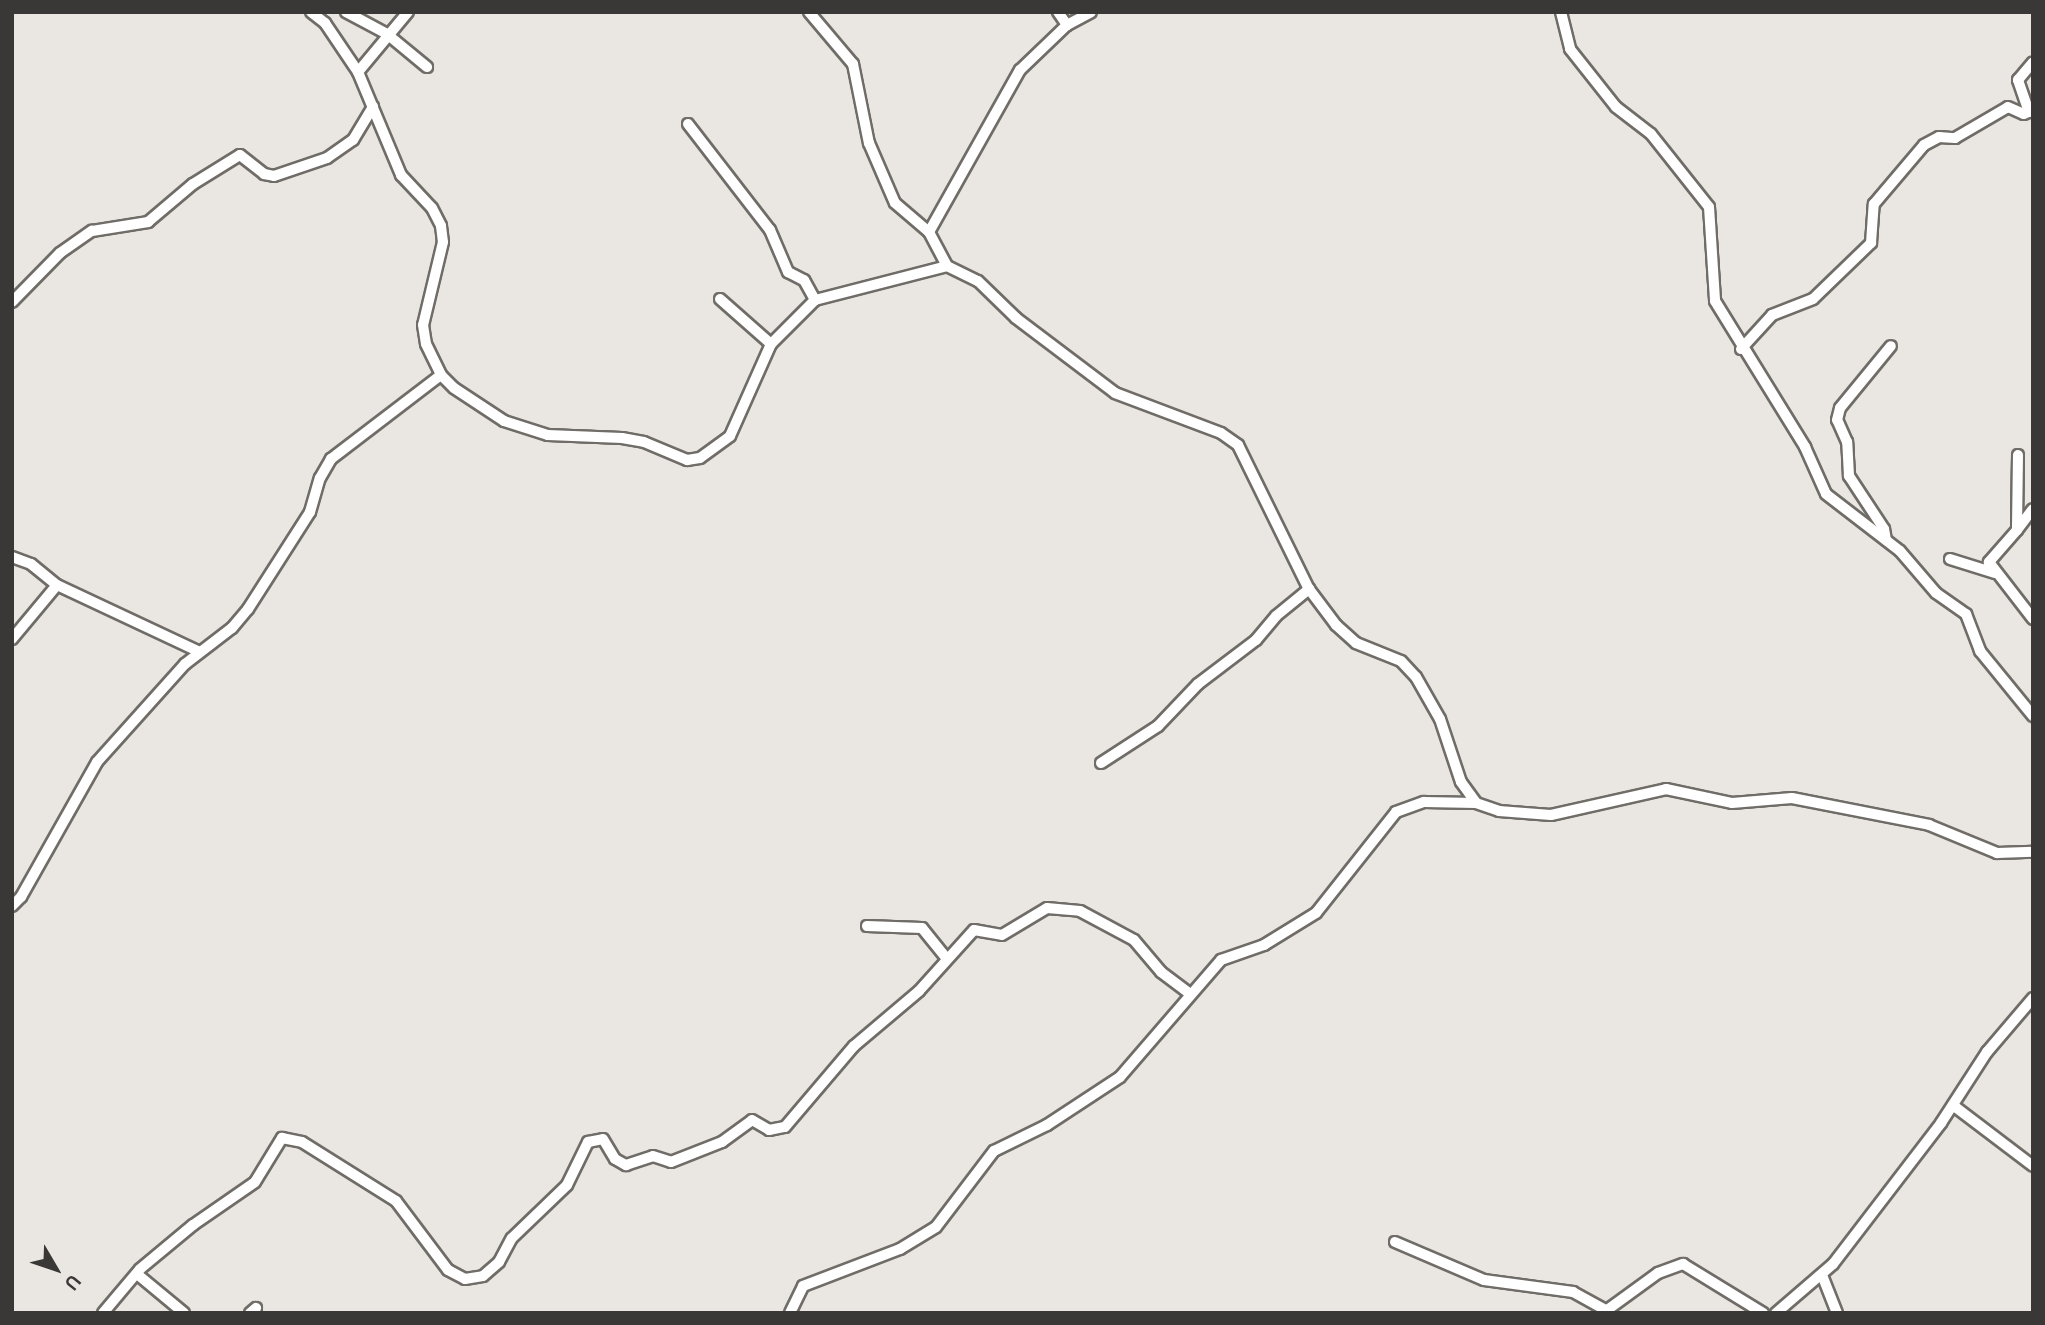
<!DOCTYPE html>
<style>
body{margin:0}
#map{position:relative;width:2045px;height:1325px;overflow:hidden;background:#eae6e1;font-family:"Space Grotesk",sans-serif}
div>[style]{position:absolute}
.roads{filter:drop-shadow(2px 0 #706c67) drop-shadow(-2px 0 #706c67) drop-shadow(0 2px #706c67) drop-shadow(0 -2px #706c67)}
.minor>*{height:10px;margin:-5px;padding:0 5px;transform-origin:5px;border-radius:5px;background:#fff}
span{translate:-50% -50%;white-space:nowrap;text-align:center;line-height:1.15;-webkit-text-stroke:5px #eae6e1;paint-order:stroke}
.frame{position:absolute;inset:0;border:14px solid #393836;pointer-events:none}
.north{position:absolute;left:21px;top:1234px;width:70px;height:70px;-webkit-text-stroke:5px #eae6e1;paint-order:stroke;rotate:129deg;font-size:19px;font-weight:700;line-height:28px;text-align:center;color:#393836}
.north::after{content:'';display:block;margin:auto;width:24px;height:32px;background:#393836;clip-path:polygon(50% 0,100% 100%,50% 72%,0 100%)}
</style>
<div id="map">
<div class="roads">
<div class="minor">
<i style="left:311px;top:12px;width:18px;rotate:38deg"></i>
<i style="left:325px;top:23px;width:59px;rotate:56deg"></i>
<i style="left:358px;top:72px;width:112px;rotate:67.3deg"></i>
<i style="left:401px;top:175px;width:45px;rotate:46.8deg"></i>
<i style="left:432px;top:208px;width:20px;rotate:63deg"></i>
<i style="left:441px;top:226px;width:16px;rotate:83deg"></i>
<i style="left:443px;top:242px;width:85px;rotate:103.5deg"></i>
<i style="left:423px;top:325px;width:19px;rotate:81deg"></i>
<i style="left:426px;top:344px;width:34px;rotate:64deg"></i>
<i style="left:441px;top:375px;width:18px;rotate:45deg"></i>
<i style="left:454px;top:388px;width:60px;rotate:33.4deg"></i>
<i style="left:504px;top:421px;width:46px;rotate:17.7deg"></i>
<i style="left:548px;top:435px;width:74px;rotate:2.3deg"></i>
<i style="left:622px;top:438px;width:22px;rotate:10deg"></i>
<i style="left:644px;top:442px;width:47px;rotate:22.7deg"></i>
<i style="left:687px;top:460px;width:13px;rotate:-9deg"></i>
<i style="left:700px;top:458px;width:37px;rotate:-36deg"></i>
<i style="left:730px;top:436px;width:101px;rotate:-66deg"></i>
<i style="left:771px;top:344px;width:62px;rotate:-45deg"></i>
<i style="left:815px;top:300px;width:136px;rotate:-14.4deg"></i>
<i style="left:947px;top:266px;width:34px;rotate:26deg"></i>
<i style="left:978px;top:281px;width:53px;rotate:44.2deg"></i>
<i style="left:1016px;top:318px;width:124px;rotate:37.1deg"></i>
<i style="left:1115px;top:393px;width:113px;rotate:20.7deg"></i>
<i style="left:1221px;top:433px;width:21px;rotate:35deg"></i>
<i style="left:1238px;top:445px;width:161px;rotate:63.8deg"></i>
<i style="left:1309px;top:589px;width:45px;rotate:53.1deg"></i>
<i style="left:1336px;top:625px;width:27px;rotate:42deg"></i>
<i style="left:1356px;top:643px;width:48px;rotate:21.8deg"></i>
<i style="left:1401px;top:661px;width:22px;rotate:47deg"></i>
<i style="left:1416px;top:677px;width:48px;rotate:60.3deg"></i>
<i style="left:1440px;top:719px;width:66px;rotate:71.6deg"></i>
<i style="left:1461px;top:782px;width:26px;rotate:54deg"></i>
<i style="left:1476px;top:803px;width:24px;rotate:19deg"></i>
<i style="left:1499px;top:811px;width:52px;rotate:4.4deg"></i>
<i style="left:1551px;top:815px;width:118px;rotate:-12.7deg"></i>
<i style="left:1666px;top:789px;width:67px;rotate:12deg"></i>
<i style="left:1732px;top:803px;width:60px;rotate:-4.8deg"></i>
<i style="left:1792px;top:798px;width:140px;rotate:11.1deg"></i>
<i style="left:1929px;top:825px;width:74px;rotate:22.4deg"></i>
<i style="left:1997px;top:853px;width:36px;rotate:-2deg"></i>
<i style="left:346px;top:12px;width:47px;rotate:28.2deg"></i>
<i style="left:387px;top:34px;width:52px;rotate:39.5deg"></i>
<i style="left:809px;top:12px;width:68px;rotate:49.8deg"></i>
<i style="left:853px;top:64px;width:81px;rotate:78.6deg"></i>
<i style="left:869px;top:143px;width:65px;rotate:66.6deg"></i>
<i style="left:895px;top:203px;width:45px;rotate:40.5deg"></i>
<i style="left:929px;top:232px;width:38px;rotate:62deg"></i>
<i style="left:1058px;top:12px;width:16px;rotate:55deg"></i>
<i style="left:1561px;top:12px;width:38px;rotate:76deg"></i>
<i style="left:1570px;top:49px;width:74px;rotate:51.6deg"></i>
<i style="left:1616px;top:107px;width:44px;rotate:37.6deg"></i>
<i style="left:1651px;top:134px;width:93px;rotate:51.5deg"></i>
<i style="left:1709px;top:207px;width:94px;rotate:86.3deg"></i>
<i style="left:1715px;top:301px;width:172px;rotate:58.3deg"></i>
<i style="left:1805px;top:447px;width:51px;rotate:65.9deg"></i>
<i style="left:1826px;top:494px;width:93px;rotate:37.6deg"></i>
<i style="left:1900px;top:551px;width:55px;rotate:49.4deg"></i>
<i style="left:1936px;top:593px;width:37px;rotate:35deg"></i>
<i style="left:1966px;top:614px;width:40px;rotate:69deg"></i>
<i style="left:1980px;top:651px;width:84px;rotate:50.8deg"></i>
<i style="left:358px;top:72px;width:78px;rotate:-50.2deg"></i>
<i style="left:2029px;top:112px;width:34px;rotate:-109deg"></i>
<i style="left:2018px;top:80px;width:23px;rotate:-50deg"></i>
<i style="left:688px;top:124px;width:134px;rotate:52.3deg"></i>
<i style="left:770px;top:230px;width:46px;rotate:66.8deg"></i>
<i style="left:788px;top:272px;width:18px;rotate:27deg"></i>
<i style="left:804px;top:280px;width:23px;rotate:61deg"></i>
<i style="left:929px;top:232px;width:186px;rotate:-60.7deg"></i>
<i style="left:1020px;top:70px;width:65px;rotate:-43.8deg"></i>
<i style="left:1067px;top:25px;width:27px;rotate:-28deg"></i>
<i style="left:720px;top:299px;width:68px;rotate:41.4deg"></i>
<i style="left:12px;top:302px;width:69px;rotate:-45.6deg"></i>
<i style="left:60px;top:253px;width:39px;rotate:-35deg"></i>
<i style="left:92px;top:231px;width:57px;rotate:-9.1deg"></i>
<i style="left:148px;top:222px;width:59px;rotate:-40.2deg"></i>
<i style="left:193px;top:184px;width:55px;rotate:-31.7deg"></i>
<i style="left:240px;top:155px;width:31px;rotate:38deg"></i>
<i style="left:264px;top:174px;width:10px;rotate:11deg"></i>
<i style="left:274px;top:176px;width:56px;rotate:-18.8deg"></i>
<i style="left:327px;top:158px;width:32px;rotate:-35deg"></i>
<i style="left:353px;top:140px;width:39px;rotate:-59deg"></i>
<i style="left:1741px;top:349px;width:46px;rotate:-47.6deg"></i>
<i style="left:1772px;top:315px;width:44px;rotate:-21.3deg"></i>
<i style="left:1813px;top:299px;width:81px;rotate:-44deg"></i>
<i style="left:1871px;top:243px;width:39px;rotate:-86deg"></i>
<i style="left:1874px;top:204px;width:77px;rotate:-49.7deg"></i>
<i style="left:1924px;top:145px;width:17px;rotate:-28deg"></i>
<i style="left:1939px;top:137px;width:16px;rotate:4deg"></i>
<i style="left:1955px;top:138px;width:61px;rotate:-30.3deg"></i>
<i style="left:2008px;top:107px;width:17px;rotate:24deg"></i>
<i style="left:2024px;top:114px;width:10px;rotate:-24deg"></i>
<i style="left:2018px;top:455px;width:75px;rotate:90.8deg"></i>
<i style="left:2017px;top:530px;width:43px;rotate:131.2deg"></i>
<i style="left:1989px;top:562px;width:72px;rotate:52.3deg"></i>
<i style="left:2017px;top:530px;width:26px;rotate:-53deg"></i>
<i style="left:1886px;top:540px;width:11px;rotate:-100deg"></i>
<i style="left:1884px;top:529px;width:64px;rotate:-123.4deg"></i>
<i style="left:1849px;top:476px;width:34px;rotate:-93deg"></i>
<i style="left:1847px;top:442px;width:24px;rotate:-114deg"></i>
<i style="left:1837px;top:420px;width:12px;rotate:-76deg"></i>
<i style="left:1840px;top:408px;width:80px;rotate:-50.6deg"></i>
<i style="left:12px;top:557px;width:20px;rotate:20deg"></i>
<i style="left:31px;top:564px;width:33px;rotate:39deg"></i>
<i style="left:57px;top:585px;width:156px;rotate:25.1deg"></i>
<i style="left:1950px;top:559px;width:47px;rotate:17.3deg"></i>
<i style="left:12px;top:639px;width:70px;rotate:-50.2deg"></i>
<i style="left:1101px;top:763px;width:68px;rotate:-33deg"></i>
<i style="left:1158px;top:726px;width:58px;rotate:-46.4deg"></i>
<i style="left:1198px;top:684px;width:73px;rotate:-37.2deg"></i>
<i style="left:1256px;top:640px;width:31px;rotate:-50deg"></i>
<i style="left:1276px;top:616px;width:43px;rotate:-39.3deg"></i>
<i style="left:12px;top:906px;width:13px;rotate:-45deg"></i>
<i style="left:21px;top:897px;width:155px;rotate:-60.6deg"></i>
<i style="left:97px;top:762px;width:132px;rotate:-48.1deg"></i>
<i style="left:185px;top:664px;width:59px;rotate:-37.5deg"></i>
<i style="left:232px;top:628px;width:25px;rotate:-50deg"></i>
<i style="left:248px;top:609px;width:115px;rotate:-57.4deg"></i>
<i style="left:310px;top:512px;width:35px;rotate:-74deg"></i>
<i style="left:320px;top:478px;width:22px;rotate:-60deg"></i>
<i style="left:331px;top:459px;width:138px;rotate:-37.4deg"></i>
<i style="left:867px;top:926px;width:55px;rotate:2.1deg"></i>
<i style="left:922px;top:928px;width:40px;rotate:51deg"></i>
<i style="left:1954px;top:1106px;width:99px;rotate:37.2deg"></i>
<i style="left:1395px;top:1242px;width:97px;rotate:23.1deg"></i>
<i style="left:1484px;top:1280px;width:90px;rotate:7.7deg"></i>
<i style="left:1573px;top:1292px;width:37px;rotate:29deg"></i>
<i style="left:137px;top:1274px;width:61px;rotate:39.7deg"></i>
<i style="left:1822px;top:1275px;width:41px;rotate:68.5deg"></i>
<i style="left:103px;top:1313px;width:57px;rotate:-49.9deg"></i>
<i style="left:140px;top:1269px;width:69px;rotate:-39.7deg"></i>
<i style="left:193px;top:1225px;width:75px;rotate:-34.7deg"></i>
<i style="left:255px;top:1182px;width:52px;rotate:-58.5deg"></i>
<i style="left:282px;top:1138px;width:20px;rotate:11deg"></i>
<i style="left:302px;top:1142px;width:111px;rotate:32.1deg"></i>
<i style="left:396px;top:1201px;width:86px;rotate:53deg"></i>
<i style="left:448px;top:1270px;width:19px;rotate:28deg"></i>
<i style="left:465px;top:1279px;width:18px;rotate:-9deg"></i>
<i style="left:483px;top:1276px;width:21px;rotate:-41deg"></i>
<i style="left:499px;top:1262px;width:27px;rotate:-62deg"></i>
<i style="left:512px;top:1238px;width:76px;rotate:-43.9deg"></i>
<i style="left:567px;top:1185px;width:48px;rotate:-64deg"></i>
<i style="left:588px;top:1142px;width:15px;rotate:-11deg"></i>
<i style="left:603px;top:1139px;width:23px;rotate:59deg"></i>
<i style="left:615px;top:1159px;width:13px;rotate:29deg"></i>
<i style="left:626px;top:1165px;width:28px;rotate:-18deg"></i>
<i style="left:653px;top:1156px;width:19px;rotate:18deg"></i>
<i style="left:671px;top:1162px;width:55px;rotate:-21.4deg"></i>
<i style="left:722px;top:1142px;width:37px;rotate:-36deg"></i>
<i style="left:752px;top:1120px;width:20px;rotate:30deg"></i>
<i style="left:769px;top:1130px;width:16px;rotate:-11deg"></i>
<i style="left:785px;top:1127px;width:106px;rotate:-49.6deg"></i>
<i style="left:854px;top:1046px;width:85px;rotate:-40.2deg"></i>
<i style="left:919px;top:991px;width:82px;rotate:-48deg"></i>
<i style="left:974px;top:930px;width:28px;rotate:10deg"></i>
<i style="left:1002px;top:935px;width:52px;rotate:-31deg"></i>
<i style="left:1047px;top:908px;width:33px;rotate:5deg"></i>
<i style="left:1080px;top:911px;width:61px;rotate:28.2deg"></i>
<i style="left:1134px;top:940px;width:42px;rotate:49.8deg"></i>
<i style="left:1161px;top:972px;width:35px;rotate:37deg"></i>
<i style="left:250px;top:1313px;width:8px;rotate:-40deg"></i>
<i style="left:790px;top:1313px;width:30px;rotate:-64deg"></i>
<i style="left:803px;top:1286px;width:104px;rotate:-20.9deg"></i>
<i style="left:900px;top:1249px;width:42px;rotate:-31.4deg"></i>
<i style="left:936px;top:1227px;width:96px;rotate:-52.7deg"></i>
<i style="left:994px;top:1151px;width:59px;rotate:-26.1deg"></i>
<i style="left:1047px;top:1125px;width:87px;rotate:-33.3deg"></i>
<i style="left:1120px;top:1077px;width:155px;rotate:-49.2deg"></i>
<i style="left:1221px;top:960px;width:46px;rotate:-19.2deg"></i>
<i style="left:1264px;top:945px;width:61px;rotate:-31.6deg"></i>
<i style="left:1316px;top:913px;width:129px;rotate:-51.6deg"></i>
<i style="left:1396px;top:812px;width:30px;rotate:-20deg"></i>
<i style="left:1424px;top:802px;width:52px;rotate:1.1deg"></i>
<i style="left:1603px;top:1313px;width:68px;rotate:-36deg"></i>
<i style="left:1658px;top:1273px;width:27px;rotate:-20deg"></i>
<i style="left:1683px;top:1264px;width:94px;rotate:31.5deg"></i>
<i style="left:1776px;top:1313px;width:75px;rotate:-40.7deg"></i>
<i style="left:1833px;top:1264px;width:178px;rotate:-52.5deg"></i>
<i style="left:1941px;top:1123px;width:85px;rotate:-57.1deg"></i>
<i style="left:1987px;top:1052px;width:71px;rotate:-49.6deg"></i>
</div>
</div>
<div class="frame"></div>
<div class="north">U</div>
</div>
